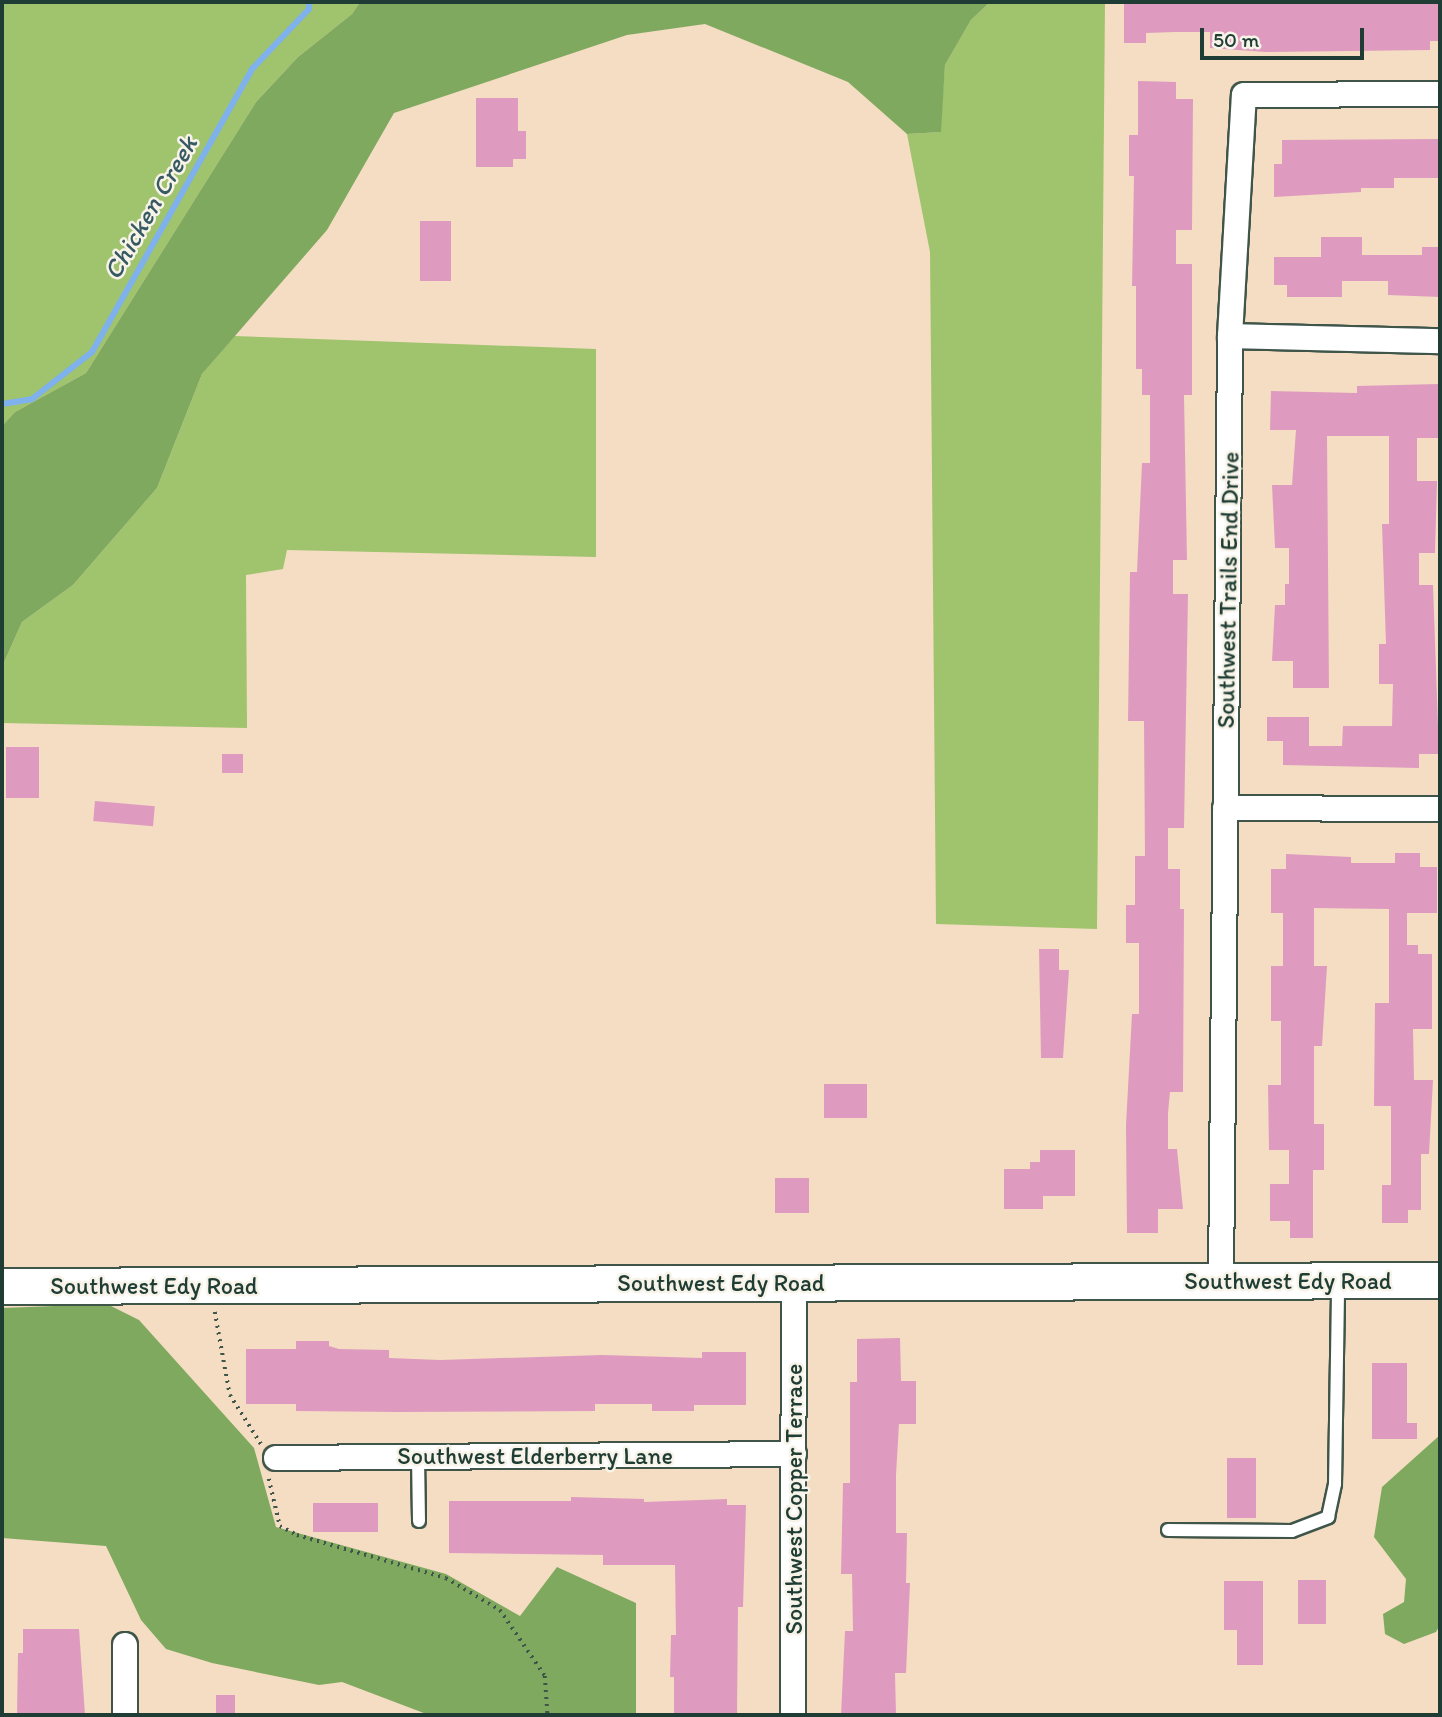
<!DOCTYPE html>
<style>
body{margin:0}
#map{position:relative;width:1442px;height:1717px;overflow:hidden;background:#f4ddc2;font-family:Itim,sans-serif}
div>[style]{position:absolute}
.green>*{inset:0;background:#a0c36d}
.forest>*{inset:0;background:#80a960}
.stream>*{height:6px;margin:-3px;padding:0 3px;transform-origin:3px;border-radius:3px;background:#7fb1ec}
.building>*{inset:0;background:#de9bbf;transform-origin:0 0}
.path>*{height:3.5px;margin-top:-1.75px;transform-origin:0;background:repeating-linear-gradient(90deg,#3f5549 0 2px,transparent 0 7px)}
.roads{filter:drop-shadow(2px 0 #3f5549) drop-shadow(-2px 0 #3f5549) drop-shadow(0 2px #3f5549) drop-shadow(0 -2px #3f5549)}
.lane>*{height:12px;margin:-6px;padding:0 6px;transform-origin:6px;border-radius:6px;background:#fff}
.street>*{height:24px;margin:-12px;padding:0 12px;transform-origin:12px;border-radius:12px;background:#fff}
.secondary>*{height:35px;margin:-17.5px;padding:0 17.5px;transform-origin:17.5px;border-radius:17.5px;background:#fff}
span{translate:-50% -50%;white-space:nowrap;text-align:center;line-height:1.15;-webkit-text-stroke:5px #f7f3e8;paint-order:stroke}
.street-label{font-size:24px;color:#1f3d34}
.water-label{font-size:26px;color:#375a62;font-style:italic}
.frame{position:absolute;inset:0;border:4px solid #1f3d34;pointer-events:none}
.scale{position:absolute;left:1200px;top:28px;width:164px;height:32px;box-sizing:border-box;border:4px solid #1f3d34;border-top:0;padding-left:9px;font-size:21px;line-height:24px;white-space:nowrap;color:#1f3d34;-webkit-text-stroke:5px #f7f3e8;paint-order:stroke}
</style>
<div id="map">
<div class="green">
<i style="clip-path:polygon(2px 2px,360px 2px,352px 14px,298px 57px,256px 102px,86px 373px,15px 412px,2px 426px)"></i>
<i style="clip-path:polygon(990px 2px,1105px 2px,1097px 929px,936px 924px,930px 252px,907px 134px,940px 132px,945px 65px,971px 20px)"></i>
<i style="clip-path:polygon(234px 336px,596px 349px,596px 557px,287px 550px,283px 569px,246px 575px,247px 728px,2px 723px,2px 667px,22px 622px,73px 585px,157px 488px,202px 374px)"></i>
</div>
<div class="forest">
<i style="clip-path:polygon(360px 2px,990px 2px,971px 20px,945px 65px,941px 132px,907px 134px,848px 82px,705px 24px,627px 35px,394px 113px,327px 230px,202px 374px,157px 488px,73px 585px,22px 622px,2px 667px,2px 426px,15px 412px,86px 373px,256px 102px,298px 57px,352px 14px)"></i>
<i style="clip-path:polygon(107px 1304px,139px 1320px,254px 1448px,276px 1527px,446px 1574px,520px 1616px,557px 1567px,636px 1603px,636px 1715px,429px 1715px,342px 1682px,319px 1685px,212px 1663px,166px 1649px,141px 1620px,106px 1546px,2px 1538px,2px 1308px)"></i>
<i style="clip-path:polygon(1440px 1435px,1440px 1625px,1436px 1632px,1404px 1644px,1385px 1634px,1383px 1614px,1404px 1602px,1406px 1579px,1374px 1537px,1382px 1487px)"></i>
</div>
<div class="stream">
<i style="left:2px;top:404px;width:30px;rotate:-9deg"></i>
<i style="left:32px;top:399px;width:76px;rotate:-38.1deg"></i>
<i style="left:92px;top:352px;width:326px;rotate:-60.5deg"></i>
<i style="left:253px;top:68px;width:81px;rotate:-46.5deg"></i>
<i style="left:309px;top:9px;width:7px;rotate:-90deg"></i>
</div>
<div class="building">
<i style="clip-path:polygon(1124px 2px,1440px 2px,1440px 41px,1430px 41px,1430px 50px,1266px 52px,1210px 48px,1210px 32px,1175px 32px,1146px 33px,1146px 43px,1124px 43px)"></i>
<i style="clip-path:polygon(1138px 81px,1176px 82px,1176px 99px,1193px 99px,1192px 230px,1176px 230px,1176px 264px,1192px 264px,1192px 395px,1184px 395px,1187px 560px,1173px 560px,1173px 594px,1188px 594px,1184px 828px,1168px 828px,1168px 869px,1180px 869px,1180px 909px,1184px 909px,1183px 1092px,1170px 1092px,1168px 1113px,1168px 1149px,1177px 1149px,1183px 1209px,1158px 1209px,1158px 1233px,1127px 1233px,1126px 1125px,1132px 1014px,1139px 1014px,1139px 943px,1126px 943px,1126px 905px,1135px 905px,1135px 856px,1145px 856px,1144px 721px,1128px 721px,1130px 572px,1137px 572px,1142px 463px,1150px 463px,1150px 395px,1142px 395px,1142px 369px,1136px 369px,1136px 286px,1132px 286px,1134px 176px,1129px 176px,1129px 135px,1138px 135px)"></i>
<i style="clip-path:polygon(476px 98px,518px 98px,518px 131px,526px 131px,526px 159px,513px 159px,513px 167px,476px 167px)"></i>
<i style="clip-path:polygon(1440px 139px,1440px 178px,1394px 178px,1394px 188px,1361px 188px,1361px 192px,1274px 197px,1274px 164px,1282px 164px,1282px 140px)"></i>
<i style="left:420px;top:221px;width:31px;height:60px"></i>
<i style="clip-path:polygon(1321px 237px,1362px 237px,1362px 255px,1422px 255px,1422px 247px,1440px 247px,1440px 297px,1388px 295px,1388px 281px,1342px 281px,1342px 297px,1287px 297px,1287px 285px,1274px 285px,1274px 257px,1321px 257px)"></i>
<i style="clip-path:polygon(1439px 384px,1439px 438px,1417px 438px,1417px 481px,1437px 481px,1435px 553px,1419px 553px,1419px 585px,1433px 585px,1439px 754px,1419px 754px,1419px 768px,1283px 765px,1283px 741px,1267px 741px,1267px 717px,1309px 717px,1309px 746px,1342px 746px,1343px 726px,1392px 726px,1393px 684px,1379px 684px,1379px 644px,1386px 644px,1382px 524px,1389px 524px,1389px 436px,1327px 436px,1329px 688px,1293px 688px,1293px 661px,1272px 661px,1275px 605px,1285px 605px,1285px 584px,1289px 584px,1289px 548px,1275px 548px,1272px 485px,1292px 485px,1296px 430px,1270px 430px,1271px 391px,1357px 393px,1357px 386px)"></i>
<i style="left:6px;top:747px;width:33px;height:51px"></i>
<i style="left:222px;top:754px;width:21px;height:19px"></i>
<i style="left:95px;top:801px;width:60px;height:20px;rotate:5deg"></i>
<i style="clip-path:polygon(1395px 853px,1420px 853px,1420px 867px,1437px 867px,1437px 913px,1407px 913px,1407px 945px,1418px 945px,1418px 954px,1432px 954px,1432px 1029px,1413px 1029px,1414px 1080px,1433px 1080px,1429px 1154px,1421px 1154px,1421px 1210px,1408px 1210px,1408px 1223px,1382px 1223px,1382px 1185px,1391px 1185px,1391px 1106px,1374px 1106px,1375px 1003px,1389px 1003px,1389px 909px,1314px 908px,1314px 966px,1327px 966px,1322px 1046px,1314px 1046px,1314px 1124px,1324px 1124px,1324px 1170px,1313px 1170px,1313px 1238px,1290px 1238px,1290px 1221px,1270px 1221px,1270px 1184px,1289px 1184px,1289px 1150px,1269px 1150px,1268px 1085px,1281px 1085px,1281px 1021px,1271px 1021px,1271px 966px,1283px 966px,1283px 913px,1271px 913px,1271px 869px,1286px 869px,1286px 854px,1351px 857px,1351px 863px,1395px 863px)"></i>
<i style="clip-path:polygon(1039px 949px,1059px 949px,1059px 970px,1069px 970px,1063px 1058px,1041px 1058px)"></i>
<i style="left:824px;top:1084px;width:43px;height:34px"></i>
<i style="clip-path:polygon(1040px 1150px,1075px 1150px,1075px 1196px,1043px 1196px,1043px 1209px,1004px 1209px,1004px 1169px,1030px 1169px,1030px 1162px,1040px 1162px)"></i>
<i style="left:775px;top:1178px;width:34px;height:35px"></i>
<i style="clip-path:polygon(900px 1338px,901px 1381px,916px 1381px,916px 1424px,899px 1424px,896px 1475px,896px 1533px,907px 1533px,906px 1583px,910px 1583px,906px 1673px,895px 1673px,896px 1715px,841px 1715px,845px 1631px,853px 1631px,852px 1574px,841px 1574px,843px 1483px,850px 1483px,850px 1382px,857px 1382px,857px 1339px)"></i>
<i style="clip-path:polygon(296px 1341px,329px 1341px,329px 1346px,339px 1349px,389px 1350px,389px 1358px,440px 1360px,602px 1355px,702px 1358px,702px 1352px,746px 1352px,746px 1405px,694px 1405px,694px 1411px,652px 1411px,652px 1404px,595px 1404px,595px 1411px,397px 1412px,296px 1411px,296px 1404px,246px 1404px,246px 1349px,296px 1349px)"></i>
<i style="clip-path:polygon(1372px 1363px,1407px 1363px,1407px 1423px,1417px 1423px,1417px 1439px,1372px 1439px)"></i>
<i style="left:1227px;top:1458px;width:29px;height:60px"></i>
<i style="clip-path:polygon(571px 1497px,644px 1499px,644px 1502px,727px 1499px,727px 1505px,746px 1505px,743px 1607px,738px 1607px,737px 1715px,674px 1715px,674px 1677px,670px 1677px,671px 1635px,676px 1635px,675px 1565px,603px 1565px,603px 1555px,449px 1553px,449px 1501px,571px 1501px)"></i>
<i style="left:378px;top:1503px;width:29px;height:65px;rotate:90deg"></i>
<i style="left:1298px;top:1580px;width:28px;height:44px"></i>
<i style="clip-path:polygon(1224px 1581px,1263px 1581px,1263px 1665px,1237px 1665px,1237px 1630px,1224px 1630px)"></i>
<i style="clip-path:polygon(23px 1629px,79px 1629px,85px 1715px,17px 1715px,18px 1653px,23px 1653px)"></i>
<i style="left:216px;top:1695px;width:19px;height:20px"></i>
</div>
<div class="path">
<i style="left:215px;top:1312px;width:84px;rotate:79.8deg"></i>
<i style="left:230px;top:1395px;width:58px;rotate:57.7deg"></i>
<i style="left:269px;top:1479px;width:48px;rotate:76.8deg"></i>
<i style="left:280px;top:1526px;width:19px;rotate:28deg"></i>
<i style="left:297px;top:1535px;width:155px;rotate:16.1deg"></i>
<i style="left:446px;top:1578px;width:63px;rotate:30.7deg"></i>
<i style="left:500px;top:1610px;width:80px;rotate:55.7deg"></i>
<i style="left:545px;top:1676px;width:39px;rotate:86deg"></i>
</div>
<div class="roads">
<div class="lane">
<i style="left:418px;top:1457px;width:64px;rotate:89.1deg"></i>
<i style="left:1168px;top:1530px;width:124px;rotate:0.5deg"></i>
<i style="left:1292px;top:1531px;width:39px;rotate:-21deg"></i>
<i style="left:1328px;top:1517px;width:34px;rotate:-78deg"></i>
<i style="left:1335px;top:1484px;width:200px;rotate:-89.1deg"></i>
</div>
<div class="street">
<i style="left:1230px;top:336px;width:210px;rotate:1.4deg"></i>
<i style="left:1225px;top:808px;width:215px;rotate:0.3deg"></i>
<i style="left:1221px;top:1281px;width:945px;rotate:-89.45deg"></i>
<i style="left:1230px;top:336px;width:241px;rotate:-86.7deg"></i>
<i style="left:1244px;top:95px;width:196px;rotate:-0.3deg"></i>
<i style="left:276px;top:1458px;width:518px;rotate:-0.44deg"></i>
<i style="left:125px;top:1645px;width:70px;rotate:90deg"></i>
<i style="left:793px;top:1715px;width:432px;rotate:-89.9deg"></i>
</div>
<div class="secondary">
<i style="left:2px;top:1286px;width:1438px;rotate:-0.24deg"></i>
</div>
</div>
<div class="street-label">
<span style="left:1228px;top:590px;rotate:-89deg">Southwest Trails End Drive</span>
<span style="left:1288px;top:1281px">Southwest Edy Road</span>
<span style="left:721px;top:1283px">Southwest Edy Road</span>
<span style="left:154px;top:1286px">Southwest Edy Road</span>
<span style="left:535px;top:1456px">Southwest Elderberry Lane</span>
<span style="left:794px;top:1499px;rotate:-90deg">Southwest Copper Terrace</span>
</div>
<div class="water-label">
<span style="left:151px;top:208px;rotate:-60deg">Chicken Creek</span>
</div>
<div class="frame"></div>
<div class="scale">50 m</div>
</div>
